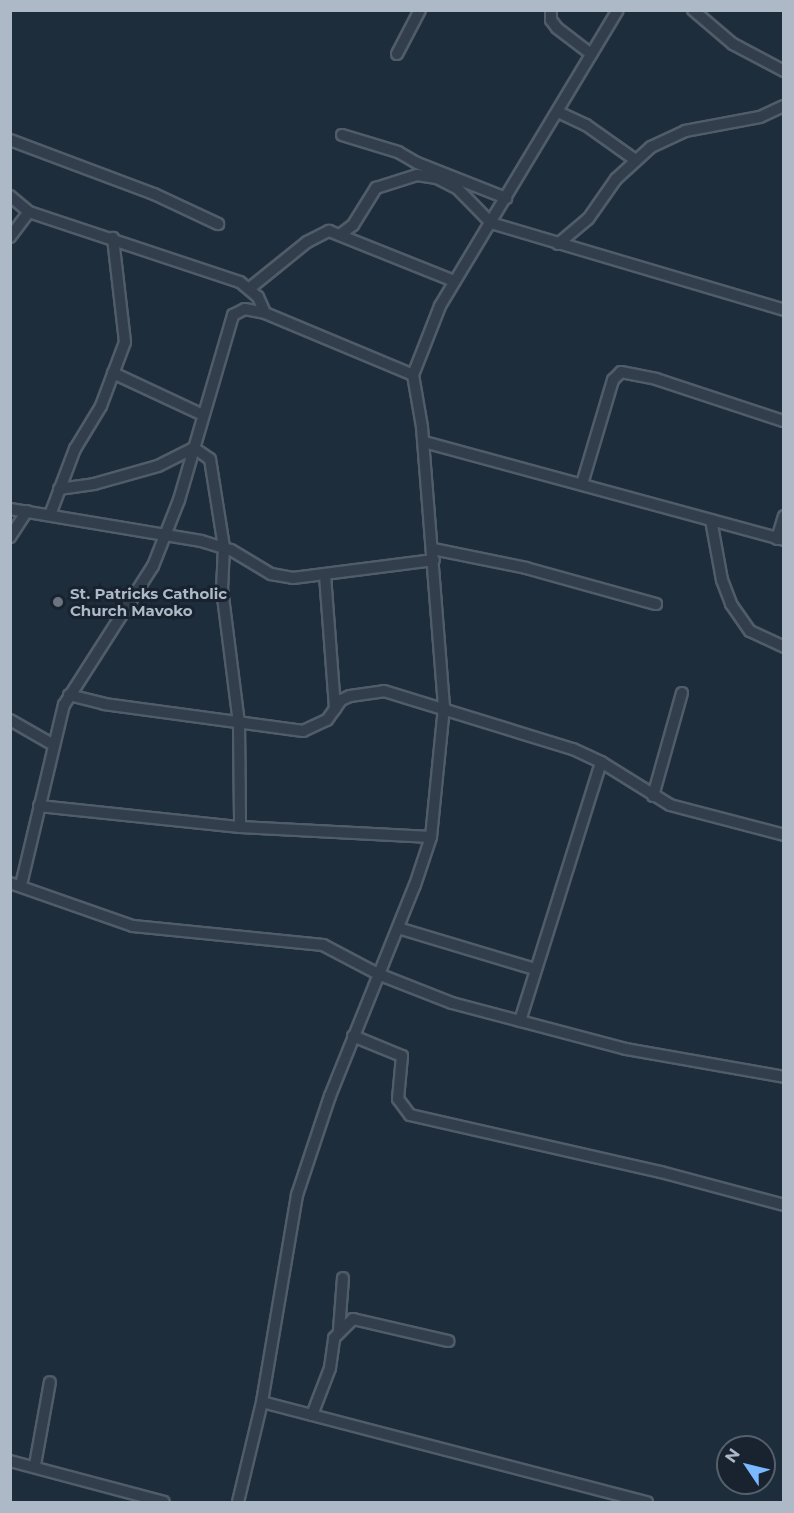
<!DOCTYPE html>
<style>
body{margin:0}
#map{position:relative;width:794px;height:1513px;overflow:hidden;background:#1e2d3b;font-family:Montserrat,sans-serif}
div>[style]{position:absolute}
.roads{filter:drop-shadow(2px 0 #505c68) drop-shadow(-2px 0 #505c68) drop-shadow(0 2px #505c68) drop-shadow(0 -2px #505c68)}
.minor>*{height:10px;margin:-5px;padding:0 5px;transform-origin:5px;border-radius:5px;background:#323e4b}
.dots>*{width:16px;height:16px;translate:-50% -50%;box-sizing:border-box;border:3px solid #18232f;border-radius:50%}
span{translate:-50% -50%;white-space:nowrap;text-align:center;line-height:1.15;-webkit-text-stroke:6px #18232f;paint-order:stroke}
.poi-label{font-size:15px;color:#adb9c7;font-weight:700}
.left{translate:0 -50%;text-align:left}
.frame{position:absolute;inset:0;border:12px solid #adb9c7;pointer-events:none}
.north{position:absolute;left:716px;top:1435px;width:60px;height:60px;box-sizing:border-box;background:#18232f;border:2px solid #545f6c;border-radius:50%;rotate:305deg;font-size:16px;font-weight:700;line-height:24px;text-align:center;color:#adb9c7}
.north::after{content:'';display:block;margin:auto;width:21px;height:27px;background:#7ab8ff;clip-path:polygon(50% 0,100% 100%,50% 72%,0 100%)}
</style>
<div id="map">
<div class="roads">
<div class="minor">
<i style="left:551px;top:10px;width:10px;rotate:90deg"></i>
<i style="left:551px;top:20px;width:10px;rotate:53deg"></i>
<i style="left:557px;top:28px;width:43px;rotate:37.4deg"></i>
<i style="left:693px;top:10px;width:52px;rotate:40.4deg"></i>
<i style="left:733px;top:44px;width:58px;rotate:27.9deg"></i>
<i style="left:397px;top:54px;width:50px;rotate:-62.4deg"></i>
<i style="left:558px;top:112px;width:31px;rotate:25deg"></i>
<i style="left:586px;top:125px;width:59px;rotate:35.3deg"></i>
<i style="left:342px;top:135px;width:59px;rotate:16.9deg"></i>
<i style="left:398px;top:152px;width:22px;rotate:30deg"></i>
<i style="left:417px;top:163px;width:96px;rotate:21.5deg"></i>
<i style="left:10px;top:140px;width:154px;rotate:20.6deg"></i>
<i style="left:154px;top:194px;width:71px;rotate:25.1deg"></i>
<i style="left:10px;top:196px;width:25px;rotate:40deg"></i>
<i style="left:29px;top:212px;width:222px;rotate:18.4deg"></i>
<i style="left:240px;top:282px;width:23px;rotate:40deg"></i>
<i style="left:258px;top:297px;width:17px;rotate:66deg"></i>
<i style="left:341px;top:234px;width:15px;rotate:-37deg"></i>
<i style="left:353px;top:225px;width:44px;rotate:-58.1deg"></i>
<i style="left:376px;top:188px;width:43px;rotate:-17.6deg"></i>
<i style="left:417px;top:175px;width:20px;rotate:9deg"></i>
<i style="left:437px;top:178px;width:22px;rotate:27deg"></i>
<i style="left:457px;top:188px;width:49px;rotate:45.8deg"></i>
<i style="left:491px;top:223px;width:306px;rotate:16.5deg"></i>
<i style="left:10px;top:237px;width:31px;rotate:-53deg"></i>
<i style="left:558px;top:244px;width:39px;rotate:-40deg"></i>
<i style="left:588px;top:219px;width:49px;rotate:-55deg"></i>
<i style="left:616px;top:179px;width:47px;rotate:-42.4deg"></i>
<i style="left:651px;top:147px;width:38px;rotate:-25deg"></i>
<i style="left:685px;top:131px;width:76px;rotate:-10.6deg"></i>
<i style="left:760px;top:117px;width:26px;rotate:-25deg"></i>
<i style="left:250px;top:288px;width:73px;rotate:-38.9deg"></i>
<i style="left:307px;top:242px;width:25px;rotate:-27deg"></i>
<i style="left:329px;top:231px;width:135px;rotate:21.8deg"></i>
<i style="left:113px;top:373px;width:99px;rotate:25deg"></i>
<i style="left:424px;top:442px;width:373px;rotate:15.2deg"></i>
<i style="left:582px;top:484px;width:109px;rotate:-73.4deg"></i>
<i style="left:613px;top:380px;width:11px;rotate:-45deg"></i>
<i style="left:621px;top:372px;width:36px;rotate:11deg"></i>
<i style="left:656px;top:379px;width:134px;rotate:18.3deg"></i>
<i style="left:59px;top:489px;width:35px;rotate:-8deg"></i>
<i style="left:94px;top:484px;width:66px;rotate:-15.7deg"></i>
<i style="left:158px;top:466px;width:40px;rotate:-26.6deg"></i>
<i style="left:194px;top:448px;width:19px;rotate:35deg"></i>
<i style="left:210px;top:459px;width:89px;rotate:81deg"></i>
<i style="left:224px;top:547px;width:42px;rotate:92.7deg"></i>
<i style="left:222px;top:589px;width:135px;rotate:82.8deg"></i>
<i style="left:239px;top:723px;width:104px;rotate:89.4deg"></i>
<i style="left:10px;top:509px;width:194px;rotate:9.5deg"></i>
<i style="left:201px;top:541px;width:31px;rotate:17deg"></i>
<i style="left:231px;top:550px;width:47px;rotate:31deg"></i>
<i style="left:271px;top:574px;width:22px;rotate:10deg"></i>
<i style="left:293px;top:578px;width:142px;rotate:-7.3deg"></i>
<i style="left:50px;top:515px;width:71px;rotate:-69.3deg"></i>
<i style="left:75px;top:449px;width:50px;rotate:-58.8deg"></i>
<i style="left:101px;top:406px;width:68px;rotate:-69.4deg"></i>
<i style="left:125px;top:342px;width:105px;rotate:-96.6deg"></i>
<i style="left:711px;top:520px;width:61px;rotate:79.6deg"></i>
<i style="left:722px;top:580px;width:26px;rotate:69deg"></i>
<i style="left:731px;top:604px;width:33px;rotate:55deg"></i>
<i style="left:750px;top:631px;width:38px;rotate:25deg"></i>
<i style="left:10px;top:537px;width:31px;rotate:-57deg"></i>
<i style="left:777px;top:539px;width:24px;rotate:-73deg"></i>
<i style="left:433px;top:549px;width:95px;rotate:11.5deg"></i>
<i style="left:526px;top:568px;width:135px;rotate:15.5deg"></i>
<i style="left:325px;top:575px;width:134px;rotate:85.7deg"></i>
<i style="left:69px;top:695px;width:36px;rotate:14deg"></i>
<i style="left:104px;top:704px;width:201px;rotate:7.7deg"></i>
<i style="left:303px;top:731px;width:26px;rotate:-25deg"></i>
<i style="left:327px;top:720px;width:24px;rotate:-55deg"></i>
<i style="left:341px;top:700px;width:10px;rotate:-24deg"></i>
<i style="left:350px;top:696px;width:34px;rotate:-8deg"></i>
<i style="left:384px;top:691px;width:198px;rotate:17.1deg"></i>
<i style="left:573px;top:749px;width:31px;rotate:25deg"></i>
<i style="left:601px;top:762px;width:81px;rotate:31.9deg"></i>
<i style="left:670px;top:805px;width:118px;rotate:14.7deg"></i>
<i style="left:10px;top:720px;width:48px;rotate:29.7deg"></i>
<i style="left:653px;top:796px;width:107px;rotate:-74.3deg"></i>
<i style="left:39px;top:806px;width:202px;rotate:6deg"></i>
<i style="left:240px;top:827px;width:191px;rotate:3deg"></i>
<i style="left:10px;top:883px;width:130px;rotate:19.3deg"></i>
<i style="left:133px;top:926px;width:191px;rotate:5.7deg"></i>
<i style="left:323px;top:945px;width:62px;rotate:27.8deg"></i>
<i style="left:378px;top:974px;width:79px;rotate:21.4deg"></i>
<i style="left:452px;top:1003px;width:180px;rotate:14.8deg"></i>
<i style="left:626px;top:1049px;width:160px;rotate:10deg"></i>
<i style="left:21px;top:885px;width:185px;rotate:-76.6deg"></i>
<i style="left:64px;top:705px;width:165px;rotate:-57.4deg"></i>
<i style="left:153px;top:566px;width:71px;rotate:-68.5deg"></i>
<i style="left:179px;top:500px;width:193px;rotate:-73.7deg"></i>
<i style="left:233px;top:315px;width:13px;rotate:-27deg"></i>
<i style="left:245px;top:309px;width:20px;rotate:11deg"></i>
<i style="left:265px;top:313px;width:160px;rotate:22.7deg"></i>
<i style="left:398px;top:928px;width:143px;rotate:16.7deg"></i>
<i style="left:520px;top:1021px;width:271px;rotate:-72.6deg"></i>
<i style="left:353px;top:1036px;width:53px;rotate:22.2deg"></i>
<i style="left:402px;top:1056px;width:43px;rotate:95.3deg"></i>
<i style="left:398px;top:1099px;width:20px;rotate:53deg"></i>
<i style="left:410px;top:1115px;width:257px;rotate:12.8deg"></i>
<i style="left:661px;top:1172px;width:127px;rotate:15deg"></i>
<i style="left:339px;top:1330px;width:52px;rotate:-85.6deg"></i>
<i style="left:262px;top:1402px;width:398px;rotate:14.6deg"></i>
<i style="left:312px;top:1415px;width:50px;rotate:-69deg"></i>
<i style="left:330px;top:1368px;width:30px;rotate:-82deg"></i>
<i style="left:334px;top:1338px;width:27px;rotate:-45deg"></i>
<i style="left:353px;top:1319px;width:98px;rotate:13deg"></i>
<i style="left:10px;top:1461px;width:159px;rotate:14.9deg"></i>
<i style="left:35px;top:1465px;width:84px;rotate:-79.8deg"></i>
<i style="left:238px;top:1502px;width:103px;rotate:-76.5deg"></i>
<i style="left:262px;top:1402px;width:210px;rotate:-80.4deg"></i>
<i style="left:297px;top:1195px;width:104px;rotate:-71.6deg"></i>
<i style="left:330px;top:1096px;width:227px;rotate:-68.1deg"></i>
<i style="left:415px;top:885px;width:51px;rotate:-71.6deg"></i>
<i style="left:431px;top:837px;width:131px;rotate:-84.3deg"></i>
<i style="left:444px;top:707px;width:281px;rotate:-94.5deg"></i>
<i style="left:422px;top:427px;width:53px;rotate:-99.8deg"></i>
<i style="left:413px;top:375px;width:74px;rotate:-68.6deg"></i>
<i style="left:440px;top:306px;width:345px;rotate:-59deg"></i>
</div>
</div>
<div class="dots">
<i style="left:58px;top:602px;background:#6b7280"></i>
</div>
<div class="poi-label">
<span class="left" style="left:70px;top:602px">St. Patricks Catholic<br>Church Mavoko</span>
</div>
<div class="frame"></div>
<div class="north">N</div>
</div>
